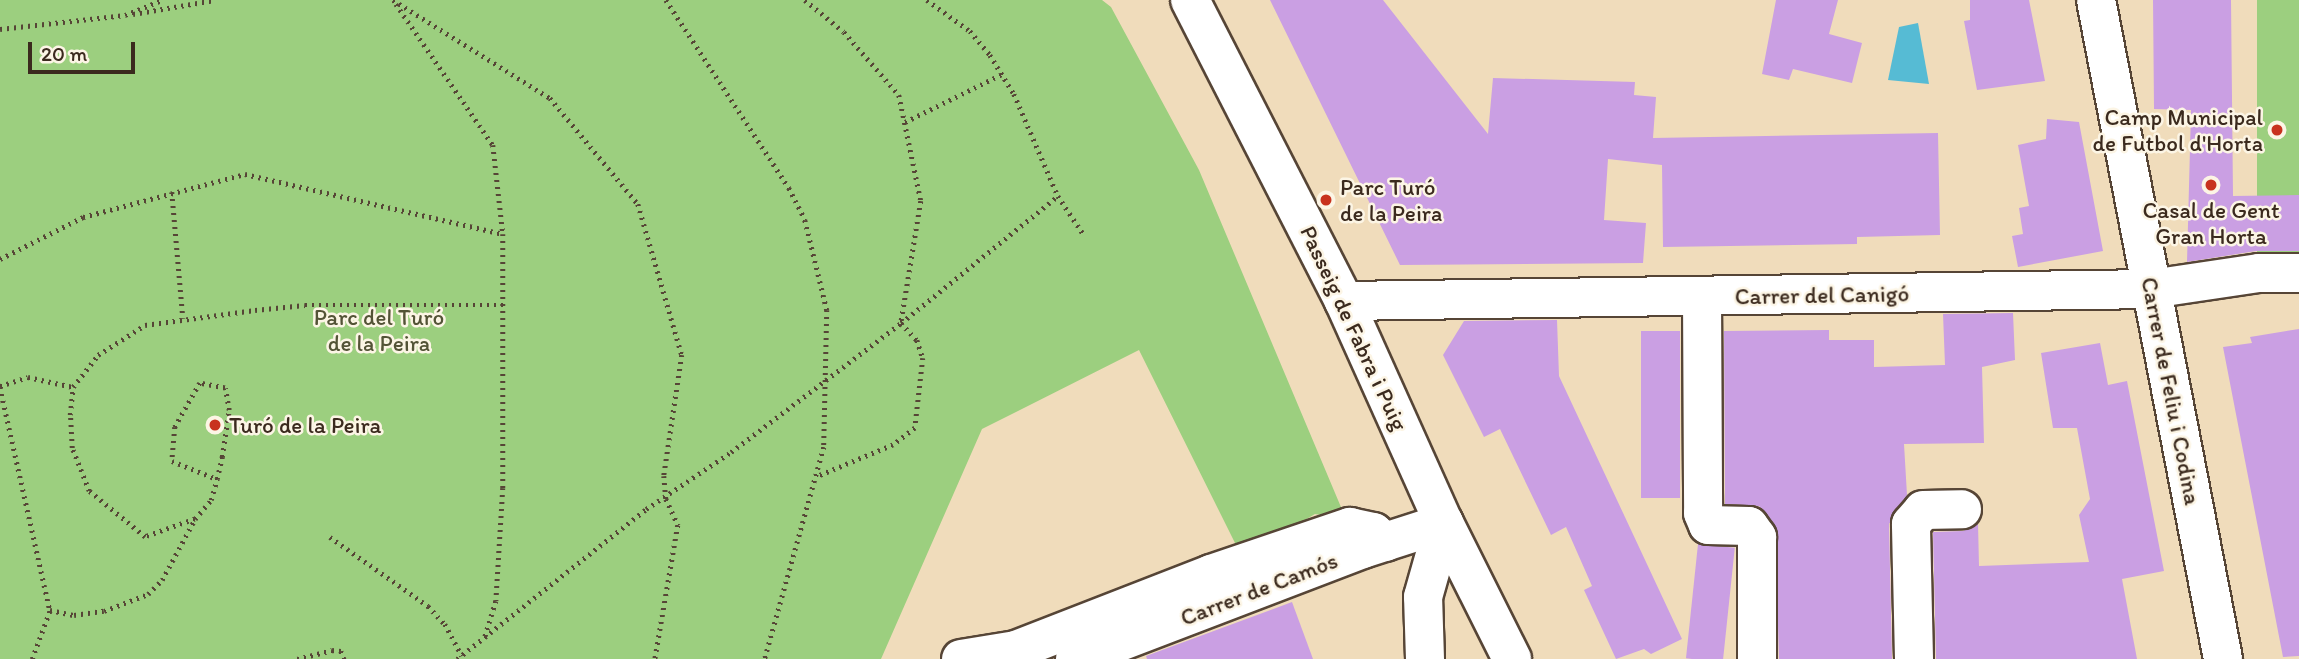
<!DOCTYPE html>
<meta charset="utf-8">
<style>
body{margin:0}
#map{position:relative;width:2299px;height:659px;overflow:hidden;background:#f0dcbb;font-family:Itim,sans-serif}
div>[style]{position:absolute}
.green>*{inset:0;background:#9ccf7f;transform-origin:0 0}
.water>*{inset:0;background:#56bbd4}
.building>*{inset:0;background:#ca9fe3;transform-origin:0 0}
.path>*{height:4.5px;margin-top:-2.25px;transform-origin:0;background:repeating-linear-gradient(90deg,#564536 0 2px,transparent 0 7px)}
.roads{filter:drop-shadow(2px 0 #564536) drop-shadow(-2px 0 #564536) drop-shadow(0 2px #564536) drop-shadow(0 -2px #564536)}
.minor>*{height:38px;margin:-19px;padding:0 19px;transform-origin:19px;border-radius:19px;background:#fff}
.dots>*{width:19px;height:19px;translate:-50% -50%;box-sizing:border-box;border:4px solid #fcf5e5;border-radius:50%}
span{translate:-50% -50%;white-space:nowrap;text-align:center;line-height:1.15;-webkit-text-stroke:5px #fcf5e5;paint-order:stroke}
.poi-label{font-size:23px;color:#3b2a1e}
.right{translate:-100% -50%;text-align:right}
.left{translate:0 -50%;text-align:left}
.street-label{font-size:23px;color:#3b2a1e}
.park-label{font-size:23px;color:#535336}
.scale{position:absolute;left:28px;top:42px;width:107px;height:32px;box-sizing:border-box;border:4px solid #3b2a1e;border-top:0;padding-left:9px;font-size:21px;line-height:24px;white-space:nowrap;color:#3b2a1e;-webkit-text-stroke:5px #fcf5e5;paint-order:stroke}
</style>
<div id="map">
<div class="green">
<i style="clip-path:polygon(0 0,1102px 0,1111px 7px,1199px 170px,1346px 519px,1315px 514px,1256px 549px,1236px 545px,1139px 350px,982px 429px,881px 659px,0 659px)"></i>
<i style="left:2257px;top:0;width:42px;height:260px"></i>
</div>
<div class="water">
<i style="clip-path:polygon(1918px 23px,1929px 84px,1888px 80px,1899px 27px)"></i>
</div>
<div class="building">
<i style="clip-path:polygon(1270px 0,1383px 0,1488px 134px,1493px 78px,1635px 82px,1634px 95px,1656px 97px,1653px 138px,1938px 133px,1940px 235px,1857px 237px,1857px 244px,1663px 247px,1662px 165px,1608px 159px,1604px 220px,1646px 223px,1643px 263px,1400px 265px)"></i>
<i style="clip-path:polygon(1776px 0,1838px 0,1829px 34px,1862px 43px,1852px 83px,1793px 69px,1789px 80px,1762px 74px)"></i>
<i style="clip-path:polygon(1970px 0,2029px 0,2045px 81px,1977px 90px,1964px 21px,1970px 20px)"></i>
<i style="clip-path:polygon(2153px 0,2231px 0,2233px 196px,2299px 195px,2299px 251px,2256px 251px,2187px 262px,2191px 110px,2154px 109px)"></i>
<i style="clip-path:polygon(2047px 119px,2079px 122px,2103px 251px,2018px 267px,2012px 236px,2023px 234px,2019px 208px,2029px 206px,2018px 145px,2046px 139px)"></i>
<i style="clip-path:polygon(2013px 313px,2015px 360px,1982px 367px,1984px 443px,1904px 444px,1907px 495px,1889px 524px,1892px 659px,1779px 659px,1775px 525px,1759px 506px,1725px 504px,1724px 331px,1829px 330px,1829px 340px,1874px 340px,1874px 367px,1945px 365px,1943px 314px)"></i>
<i style="clip-path:polygon(1557px 320px,1559px 376px,1682px 639px,1651px 654px,1644px 649px,1616px 659px,1584px 590px,1592px 586px,1566px 527px,1551px 535px,1500px 429px,1484px 437px,1443px 355px,1464px 321px)"></i>
<i style="clip-path:polygon(2299px 329px,2299px 656px,2283px 657px,2223px 347px,2252px 343px,2250px 337px)"></i>
<i style="left:1641px;top:331px;width:39px;height:167px"></i>
<i style="clip-path:polygon(2100px 343px,2108px 385px,2127px 381px,2164px 571px,2122px 579px,2137px 659px,1936px 659px,1933px 532px,1963px 531px,1978px 523px,1979px 566px,2089px 562px,2079px 515px,2090px 499px,2077px 428px,2053px 428px,2041px 353px)"></i>
<i style="left:1698px;top:544px;width:37px;height:115px;rotate:6deg"></i>
<i style="clip-path:polygon(1292px 602px,1313px 659px,1147px 659px,1146px 656px)"></i>
</div>
<div class="path">
<i style="left:393px;top:0;width:185px;rotate:32deg"></i>
<i style="left:550px;top:98px;width:138px;rotate:50.3deg"></i>
<i style="left:638px;top:204px;width:157px;rotate:73.8deg"></i>
<i style="left:682px;top:355px;width:122px;rotate:98.5deg"></i>
<i style="left:664px;top:476px;width:23px;rotate:85deg"></i>
<i style="left:666px;top:499px;width:29px;rotate:65deg"></i>
<i style="left:678px;top:525px;width:136px;rotate:99.7deg"></i>
<i style="left:666px;top:0;width:225px;rotate:56.8deg"></i>
<i style="left:789px;top:188px;width:36px;rotate:63deg"></i>
<i style="left:805px;top:220px;width:93px;rotate:76.3deg"></i>
<i style="left:827px;top:310px;width:137px;rotate:91.3deg"></i>
<i style="left:824px;top:447px;width:220px;rotate:105.6deg"></i>
<i style="left:805px;top:0;width:50px;rotate:39.4deg"></i>
<i style="left:844px;top:32px;width:84px;rotate:48.9deg"></i>
<i style="left:899px;top:95px;width:108px;rotate:78.3deg"></i>
<i style="left:921px;top:201px;width:124px;rotate:99.3deg"></i>
<i style="left:901px;top:323px;width:23px;rotate:47deg"></i>
<i style="left:917px;top:340px;width:19px;rotate:72deg"></i>
<i style="left:923px;top:358px;width:70px;rotate:96.5deg"></i>
<i style="left:915px;top:428px;width:28px;rotate:142deg"></i>
<i style="left:893px;top:445px;width:83px;rotate:157.4deg"></i>
<i style="left:927px;top:0;width:53px;rotate:35.8deg"></i>
<i style="left:970px;top:31px;width:31px;rotate:50deg"></i>
<i style="left:990px;top:55px;width:46px;rotate:58.4deg"></i>
<i style="left:1014px;top:94px;width:111px;rotate:66.7deg"></i>
<i style="left:1058px;top:196px;width:47px;rotate:56.3deg"></i>
<i style="left:396px;top:4px;width:171px;rotate:55.5deg"></i>
<i style="left:493px;top:145px;width:90px;rotate:83.6deg"></i>
<i style="left:503px;top:234px;width:254px;rotate:90deg"></i>
<i style="left:503px;top:488px;width:113px;rotate:93.5deg"></i>
<i style="left:496px;top:601px;width:39px;rotate:107deg"></i>
<i style="left:133px;top:14px;width:83px;rotate:-9.7deg"></i>
<i style="left:0;top:29px;width:126px;rotate:-6.4deg"></i>
<i style="left:125px;top:15px;width:40px;rotate:-22deg"></i>
<i style="left:905px;top:122px;width:108px;rotate:-26.3deg"></i>
<i style="left:172px;top:192px;width:127px;rotate:85deg"></i>
<i style="left:0;top:259px;width:93px;rotate:-26.8deg"></i>
<i style="left:83px;top:217px;width:168px;rotate:-14.9deg"></i>
<i style="left:245px;top:174px;width:265px;rotate:13.1deg"></i>
<i style="left:0;top:386px;width:29px;rotate:-18deg"></i>
<i style="left:28px;top:377px;width:46px;rotate:12.5deg"></i>
<i style="left:0;top:387px;width:229px;rotate:77.4deg"></i>
<i style="left:195px;top:519px;width:53px;rotate:160.2deg"></i>
<i style="left:145px;top:537px;width:72px;rotate:-140.6deg"></i>
<i style="left:89px;top:491px;width:46px;rotate:-111.6deg"></i>
<i style="left:72px;top:448px;width:33px;rotate:-93deg"></i>
<i style="left:70px;top:415px;width:28px;rotate:-84deg"></i>
<i style="left:73px;top:387px;width:41px;rotate:-52deg"></i>
<i style="left:98px;top:355px;width:56px;rotate:-32.6deg"></i>
<i style="left:145px;top:325px;width:111px;rotate:-7.8deg"></i>
<i style="left:255px;top:310px;width:50px;rotate:-5.7deg"></i>
<i style="left:305px;top:305px;width:198px"></i>
<i style="left:330px;top:537px;width:120px;rotate:35.1deg"></i>
<i style="left:428px;top:606px;width:25px;rotate:47deg"></i>
<i style="left:445px;top:624px;width:36px;rotate:62deg"></i>
<i style="left:32px;top:659px;width:52px;rotate:-69.8deg"></i>
<i style="left:50px;top:610px;width:25px;rotate:12deg"></i>
<i style="left:74px;top:615px;width:30px;rotate:-8deg"></i>
<i style="left:104px;top:611px;width:47px;rotate:-21.1deg"></i>
<i style="left:148px;top:594px;width:20px;rotate:-45deg"></i>
<i style="left:162px;top:580px;width:69px;rotate:-61.6deg"></i>
<i style="left:195px;top:519px;width:25px;rotate:-50deg"></i>
<i style="left:211px;top:500px;width:22px;rotate:-74deg"></i>
<i style="left:217px;top:479px;width:23px;rotate:-77deg"></i>
<i style="left:222px;top:457px;width:48px;rotate:-81.5deg"></i>
<i style="left:229px;top:410px;width:22px;rotate:-100deg"></i>
<i style="left:225px;top:388px;width:25px;rotate:-169deg"></i>
<i style="left:200px;top:383px;width:51px;rotate:119.6deg"></i>
<i style="left:175px;top:427px;width:34px;rotate:95deg"></i>
<i style="left:172px;top:461px;width:48px;rotate:21.8deg"></i>
<i style="left:297px;top:659px;width:36px;rotate:-14deg"></i>
<i style="left:332px;top:650px;width:9px;rotate:6deg"></i>
<i style="left:341px;top:651px;width:9px;rotate:69deg"></i>
<i style="left:457px;top:659px;width:241px;rotate:-38.4deg"></i>
<i style="left:646px;top:509px;width:102px;rotate:-33.8deg"></i>
<i style="left:731px;top:452px;width:213px;rotate:-37.2deg"></i>
<i style="left:901px;top:323px;width:202px;rotate:-39deg"></i>
</div>
<div class="roads">
<div class="minor">
<i style="left:1190px;top:0;width:338px;rotate:62.9deg"></i>
<i style="left:1344px;top:301px;width:243px;rotate:65.8deg"></i>
<i style="left:1444px;top:523px;width:152px;rotate:63.4deg"></i>
<i style="left:2096px;top:0;width:671px;rotate:79.09deg"></i>
<i style="left:1702px;top:297px;width:216px;rotate:89.7deg"></i>
<i style="left:1703px;top:513px;width:13px;rotate:67deg"></i>
<i style="left:1708px;top:525px;width:41px;rotate:1.4deg"></i>
<i style="left:1749px;top:526px;width:14px;rotate:54deg"></i>
<i style="left:1757px;top:537px;width:122px;rotate:90deg"></i>
<i style="left:1344px;top:301px;width:807px;rotate:-0.85deg"></i>
<i style="left:2151px;top:289px;width:109px;rotate:-8.4deg"></i>
<i style="left:2259px;top:273px;width:40px"></i>
<i style="left:961px;top:659px;width:56px;rotate:-9.3deg"></i>
<i style="left:1016px;top:650px;width:209px;rotate:-21.3deg"></i>
<i style="left:1211px;top:574px;width:147px;rotate:-18.7deg"></i>
<i style="left:1350px;top:527px;width:24px;rotate:12deg"></i>
<i style="left:1373px;top:532px;width:16px;rotate:38deg"></i>
<i style="left:1075px;top:659px;width:308px;rotate:-20.9deg"></i>
<i style="left:1363px;top:549px;width:85px;rotate:-17.8deg"></i>
<i style="left:1425px;top:659px;width:62px;rotate:-91.8deg"></i>
<i style="left:1423px;top:597px;width:77px;rotate:-74.2deg"></i>
<i style="left:1914px;top:659px;width:135px;rotate:-91.3deg"></i>
<i style="left:1911px;top:524px;width:18px;rotate:-49deg"></i>
<i style="left:1923px;top:510px;width:39px;rotate:-1deg"></i>
</div>
</div>
<div class="dots">
<i style="left:2277px;top:130px;background:#c8321e"></i>
<i style="left:2211px;top:185px;background:#c8321e"></i>
<i style="left:1326px;top:200px;background:#c8321e"></i>
<i style="left:215px;top:425px;background:#c8321e"></i>
</div>
<div class="poi-label">
<span class="right" style="left:2263px;top:130px">Camp Municipal<br>de Futbol d'Horta</span>
<span class="left" style="left:1340px;top:200px">Parc Turó<br>de la Peira</span>
<span style="left:2211px;top:223px">Casal de Gent<br>Gran Horta</span>
<span class="left" style="left:229px;top:425px">Turó de la Peira</span>
</div>
<div class="street-label">
<span style="left:1822px;top:295px;rotate:-1deg">Carrer del Canigó</span>
<span style="left:1354px;top:328px;rotate:65deg">Passeig de Fabra i Puig</span>
<span style="left:2171px;top:391px;rotate:79deg">Carrer de Feliu i Codina</span>
<span style="left:1259px;top:589px;rotate:-21deg">Carrer de Camós</span>
</div>
<div class="park-label">
<span style="left:379px;top:330px">Parc del Turó<br>de la Peira</span>
</div>
<div class="scale">20 m</div>
</div>
